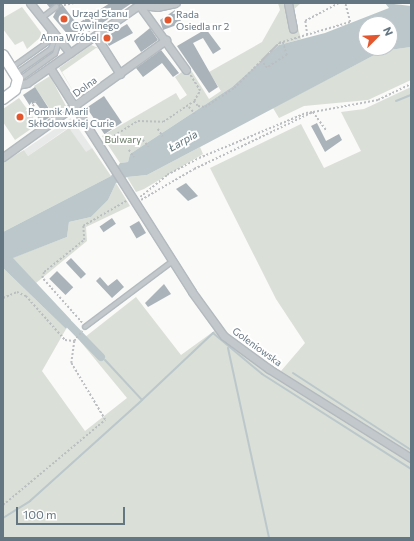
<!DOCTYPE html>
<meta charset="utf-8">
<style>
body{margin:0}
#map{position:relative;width:414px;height:541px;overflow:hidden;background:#fafaf8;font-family:Commissioner,sans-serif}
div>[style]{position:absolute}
.built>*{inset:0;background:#e8e9e9}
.green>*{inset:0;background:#dadfd7}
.water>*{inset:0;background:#bbc7cb}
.stream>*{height:2px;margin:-1px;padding:0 1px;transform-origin:1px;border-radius:1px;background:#bbc7cb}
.canal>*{height:8px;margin:-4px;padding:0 4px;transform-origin:4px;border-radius:4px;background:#bbc7cb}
.building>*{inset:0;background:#aab3b9;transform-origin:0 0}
.path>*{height:1.5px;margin-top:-0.75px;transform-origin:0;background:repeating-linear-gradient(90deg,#bbbfc2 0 2px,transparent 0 4px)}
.roads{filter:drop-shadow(1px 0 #b3babf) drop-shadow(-1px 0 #b3babf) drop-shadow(0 1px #b3babf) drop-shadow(0 -1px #b3babf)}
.lane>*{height:3.5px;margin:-1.75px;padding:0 1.75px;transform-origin:1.75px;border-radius:1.75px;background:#c3c8cc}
.street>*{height:7px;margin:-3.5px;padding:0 3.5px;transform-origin:3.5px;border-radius:3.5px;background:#c3c8cc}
.secondary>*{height:10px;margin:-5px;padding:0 5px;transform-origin:5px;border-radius:5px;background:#fff}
.path-bridge>*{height:1.5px;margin-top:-0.75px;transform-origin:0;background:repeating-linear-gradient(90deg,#bbbfc2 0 2px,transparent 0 4px)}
.dots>*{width:11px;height:11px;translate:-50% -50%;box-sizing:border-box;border:2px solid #fff;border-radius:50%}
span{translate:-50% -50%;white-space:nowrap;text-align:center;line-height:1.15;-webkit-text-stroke:4px #fff;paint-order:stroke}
.poi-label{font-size:10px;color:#657683}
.left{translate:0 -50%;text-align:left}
.right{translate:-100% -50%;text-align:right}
.street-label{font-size:10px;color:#657683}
.park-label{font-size:10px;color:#687a64}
.water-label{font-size:11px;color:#60757c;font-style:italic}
.frame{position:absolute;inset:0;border:4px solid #657683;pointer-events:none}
.north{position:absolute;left:358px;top:16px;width:40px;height:40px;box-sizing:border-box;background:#fff;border:1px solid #c1c8cd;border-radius:50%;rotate:66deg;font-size:11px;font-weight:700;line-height:16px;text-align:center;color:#657683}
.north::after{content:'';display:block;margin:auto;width:14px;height:18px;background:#e4572e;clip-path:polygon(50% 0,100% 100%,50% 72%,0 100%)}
.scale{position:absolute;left:16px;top:507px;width:109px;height:18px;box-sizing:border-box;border:2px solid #657683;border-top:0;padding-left:5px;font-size:12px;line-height:14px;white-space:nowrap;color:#657683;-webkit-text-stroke:3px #fff;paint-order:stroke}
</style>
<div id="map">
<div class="built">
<i style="clip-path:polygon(71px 118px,92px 148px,86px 153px,68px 128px,28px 156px,24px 150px)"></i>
</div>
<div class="green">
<i style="clip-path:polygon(278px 3px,301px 3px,293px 10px,301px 39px,279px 45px,232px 87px,130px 154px,128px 162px,120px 163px,102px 136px,176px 93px,180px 100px,187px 95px,175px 77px,189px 67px,209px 99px,221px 91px,209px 72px,262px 42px,280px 10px)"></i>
<i style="clip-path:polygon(22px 7px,43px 35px,27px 49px,23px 41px,15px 45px,3px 29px,3px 18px)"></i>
<i style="clip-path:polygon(91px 45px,101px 49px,96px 48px,62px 72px,76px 96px,59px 68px)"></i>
<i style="clip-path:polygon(411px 47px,411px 80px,368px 100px,304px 106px,279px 118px,273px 108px,382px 51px)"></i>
<i style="clip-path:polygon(50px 76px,67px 108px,56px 118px,34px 86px)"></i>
<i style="clip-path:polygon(411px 87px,411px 538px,3px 538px,3px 268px,66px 329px,42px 371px,85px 431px,127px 398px,80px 341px,136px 297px,181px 355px,221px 326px,234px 341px,281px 371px,305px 343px,276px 299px,210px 168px,301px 124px,324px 168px,361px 151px,341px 112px,364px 109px)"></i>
<i style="clip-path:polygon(19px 98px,38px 124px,15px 140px,3px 122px,3px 109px)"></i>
<i style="clip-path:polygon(69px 128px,86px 152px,92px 148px,111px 176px,3px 232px,3px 162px,24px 150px,28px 156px)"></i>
<i style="clip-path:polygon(200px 147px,203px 154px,144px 189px,136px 192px,127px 177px,147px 175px)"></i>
<i style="clip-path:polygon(116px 183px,130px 206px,86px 227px,87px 241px,36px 283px,12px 258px,67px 237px,69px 222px,91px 217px,108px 200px)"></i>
</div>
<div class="water">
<i style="clip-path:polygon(evenodd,385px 3px,411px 6px,411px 47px,382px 51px,147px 175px,127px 177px,116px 183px,108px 200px,91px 217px,69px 222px,67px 237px,13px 258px,71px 320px,66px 329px,3px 268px,3px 232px,111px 176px,120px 163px,128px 162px,130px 154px,232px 87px,279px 45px,325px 33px,389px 8px,385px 3px,366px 24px,390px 24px,390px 48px,366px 48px,366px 24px)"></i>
</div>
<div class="stream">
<i style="left:396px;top:101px;width:16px;rotate:-22deg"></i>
<i style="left:228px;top:348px;width:194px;rotate:77.8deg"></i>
<i style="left:105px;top:360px;width:54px;rotate:47.2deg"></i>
<i style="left:142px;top:400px;width:98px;rotate:-43.3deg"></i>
<i style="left:213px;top:333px;width:64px;rotate:39.9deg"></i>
<i style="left:262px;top:374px;width:177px;rotate:32.5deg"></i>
<i style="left:293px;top:373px;width:141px;rotate:33.1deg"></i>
<i style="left:3px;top:518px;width:32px;rotate:-32deg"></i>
<i style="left:30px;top:501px;width:151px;rotate:-42deg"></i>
</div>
<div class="canal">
<i style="left:69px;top:324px;width:46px;rotate:45.9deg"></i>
</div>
<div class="building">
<i style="clip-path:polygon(46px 3px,61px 3px,77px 24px,110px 3px,132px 3px,74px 42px,53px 17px,59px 5px,50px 8px)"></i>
<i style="clip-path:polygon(175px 10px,182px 23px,163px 30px,160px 20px)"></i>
<i style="clip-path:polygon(127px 24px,133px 33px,109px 46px,104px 38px)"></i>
<i style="clip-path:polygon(150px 28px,158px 40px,141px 52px,134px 41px)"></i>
<i style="clip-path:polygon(206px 29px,221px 49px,213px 54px,203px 38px,193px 43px,218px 87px,209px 93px,177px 46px)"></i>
<i style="clip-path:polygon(161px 50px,179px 73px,173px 77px,162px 63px,143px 77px,136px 68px)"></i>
<i style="clip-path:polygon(35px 87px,53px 115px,41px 123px,36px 115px,42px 111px,35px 102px,30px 106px,23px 95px)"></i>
<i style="left:104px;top:96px;width:32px;height:21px;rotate:56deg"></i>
<i style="clip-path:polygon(317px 123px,326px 141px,339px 134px,342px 140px,325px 152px,311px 126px)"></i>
<i style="clip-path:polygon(186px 183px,198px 196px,188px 201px,176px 189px)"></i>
<i style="left:112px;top:218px;width:7px;height:15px;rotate:56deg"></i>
<i style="left:139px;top:221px;width:14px;height:11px;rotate:60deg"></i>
<i style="left:71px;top:258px;width:22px;height:7px;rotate:47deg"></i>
<i style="left:57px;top:271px;width:23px;height:11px;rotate:45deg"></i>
<i style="clip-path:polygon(100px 277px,108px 286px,117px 279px,124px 287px,112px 298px,96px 281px)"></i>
<i style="clip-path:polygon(164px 284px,171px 294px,148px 307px,145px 303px)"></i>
</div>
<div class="path">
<i style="left:60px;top:6px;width:14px;rotate:-12deg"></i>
<i style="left:307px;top:35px;width:14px;rotate:-98deg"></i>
<i style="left:305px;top:21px;width:38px;rotate:-28deg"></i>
<i style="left:279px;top:43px;width:4px;rotate:-14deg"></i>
<i style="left:283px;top:42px;width:14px;rotate:73deg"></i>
<i style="left:287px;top:55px;width:24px;rotate:147deg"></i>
<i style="left:267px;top:68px;width:9px;rotate:-131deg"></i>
<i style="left:261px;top:61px;width:25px;rotate:-45deg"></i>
<i style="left:279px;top:43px;width:74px;rotate:-16.5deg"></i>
<i style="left:350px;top:22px;width:20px;rotate:-105deg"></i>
<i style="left:194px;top:101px;width:6px;rotate:51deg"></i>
<i style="left:189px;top:107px;width:9px;rotate:49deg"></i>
<i style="left:31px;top:110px;width:11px;rotate:-63deg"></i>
<i style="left:158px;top:129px;width:9px;rotate:58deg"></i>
<i style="left:143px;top:140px;width:9px;rotate:49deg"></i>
<i style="left:104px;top:142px;width:40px;rotate:-32deg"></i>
<i style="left:138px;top:121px;width:25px;rotate:2deg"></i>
<i style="left:163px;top:122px;width:37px;rotate:-34deg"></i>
<i style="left:194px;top:101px;width:12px;rotate:-59deg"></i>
<i style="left:200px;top:91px;width:19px;rotate:-122deg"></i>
<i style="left:129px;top:150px;width:9px;rotate:54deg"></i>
<i style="left:140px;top:197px;width:35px;rotate:-39deg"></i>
<i style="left:167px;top:175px;width:36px;rotate:-28deg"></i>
<i style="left:199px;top:158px;width:116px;rotate:-22.8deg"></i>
<i style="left:306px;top:113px;width:7px;rotate:-8deg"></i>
<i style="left:313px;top:112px;width:24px;rotate:54deg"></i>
<i style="left:141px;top:200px;width:61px;rotate:-30.3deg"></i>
<i style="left:194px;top:169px;width:132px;rotate:-25.6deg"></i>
<i style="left:313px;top:112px;width:66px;rotate:-10.5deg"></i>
<i style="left:378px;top:100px;width:37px;rotate:-26deg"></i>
<i style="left:3px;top:298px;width:15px;rotate:-23deg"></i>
<i style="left:17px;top:292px;width:10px;rotate:24deg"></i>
<i style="left:26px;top:296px;width:59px;rotate:48.4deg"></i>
<i style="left:65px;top:340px;width:9px;rotate:6deg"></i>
<i style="left:82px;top:323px;width:60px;rotate:-131.6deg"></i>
<i style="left:42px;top:278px;width:6px;rotate:-72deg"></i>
<i style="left:44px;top:272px;width:51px;rotate:-38.7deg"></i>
<i style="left:84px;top:240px;width:14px;rotate:-94deg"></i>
<i style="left:83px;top:226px;width:50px;rotate:-30.2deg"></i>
<i style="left:3px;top:505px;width:133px;rotate:-39.8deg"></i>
<i style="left:105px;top:420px;width:66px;rotate:-120.8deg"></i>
<i style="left:71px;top:363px;width:22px;rotate:-82deg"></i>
<i style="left:74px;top:341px;width:13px;rotate:-51deg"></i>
</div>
<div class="roads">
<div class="lane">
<i style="left:42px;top:18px;width:18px;rotate:-38deg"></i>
<i style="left:13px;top:67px;width:43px;rotate:-35.5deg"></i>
<i style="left:48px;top:42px;width:11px;rotate:-75deg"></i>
<i style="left:17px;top:73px;width:42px;rotate:-35.2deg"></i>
<i style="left:51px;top:49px;width:13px;rotate:-67deg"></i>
<i style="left:19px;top:80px;width:44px;rotate:-35.8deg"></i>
<i style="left:55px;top:54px;width:13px;rotate:-72deg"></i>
<i style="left:85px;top:327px;width:110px;rotate:-36.9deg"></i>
</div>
<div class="street">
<i style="left:30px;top:3px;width:64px;rotate:51.3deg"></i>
<i style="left:288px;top:3px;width:26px;rotate:79deg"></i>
<i style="left:139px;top:5px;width:80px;rotate:54.1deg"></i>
<i style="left:96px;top:36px;width:45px;rotate:57.7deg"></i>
<i style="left:50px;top:68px;width:265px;rotate:57.6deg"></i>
<i style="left:192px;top:292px;width:54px;rotate:54deg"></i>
<i style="left:224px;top:336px;width:56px;rotate:36.3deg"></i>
<i style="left:269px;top:369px;width:168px;rotate:32.1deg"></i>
<i style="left:17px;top:85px;width:10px;rotate:-11deg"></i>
<i style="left:27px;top:83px;width:136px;rotate:-34.9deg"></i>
<i style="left:139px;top:5px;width:18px;rotate:6deg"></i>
<i style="left:157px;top:7px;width:19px;rotate:-12deg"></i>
<i style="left:3px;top:157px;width:201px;rotate:-35.7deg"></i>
</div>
<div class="secondary">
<i style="left:3px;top:55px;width:28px;rotate:58deg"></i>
<i style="left:18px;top:79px;width:11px;rotate:105deg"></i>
<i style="left:15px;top:90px;width:15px;rotate:143deg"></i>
</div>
</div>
<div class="path-bridge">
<i style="left:198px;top:106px;width:7px;rotate:8deg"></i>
<i style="left:205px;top:107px;width:35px;rotate:-33deg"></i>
<i style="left:234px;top:88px;width:64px;rotate:-45deg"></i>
</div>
<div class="dots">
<i style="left:64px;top:19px;background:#e4572e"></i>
<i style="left:168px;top:20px;background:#e4572e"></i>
<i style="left:107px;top:38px;background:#e4572e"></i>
<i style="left:20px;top:117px;background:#e4572e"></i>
</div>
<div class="poi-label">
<span class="left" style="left:72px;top:19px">Urząd Stanu<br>Cywilnego</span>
<span class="left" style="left:176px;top:20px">Rada<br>Osiedla nr 2</span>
<span class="right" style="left:99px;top:38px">Anna Wróbel</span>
<span class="left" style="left:28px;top:117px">Pomnik Marii<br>Skłodowskiej Curie</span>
</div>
<div class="street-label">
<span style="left:85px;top:87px;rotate:-36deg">Dolna</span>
<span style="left:257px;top:347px;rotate:36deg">Goleniowska</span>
</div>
<div class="park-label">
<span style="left:123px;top:140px">Bulwary</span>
</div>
<div class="water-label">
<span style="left:183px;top:141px;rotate:-30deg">Łarpia</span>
</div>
<div class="frame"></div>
<div class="north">N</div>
<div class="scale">100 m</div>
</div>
